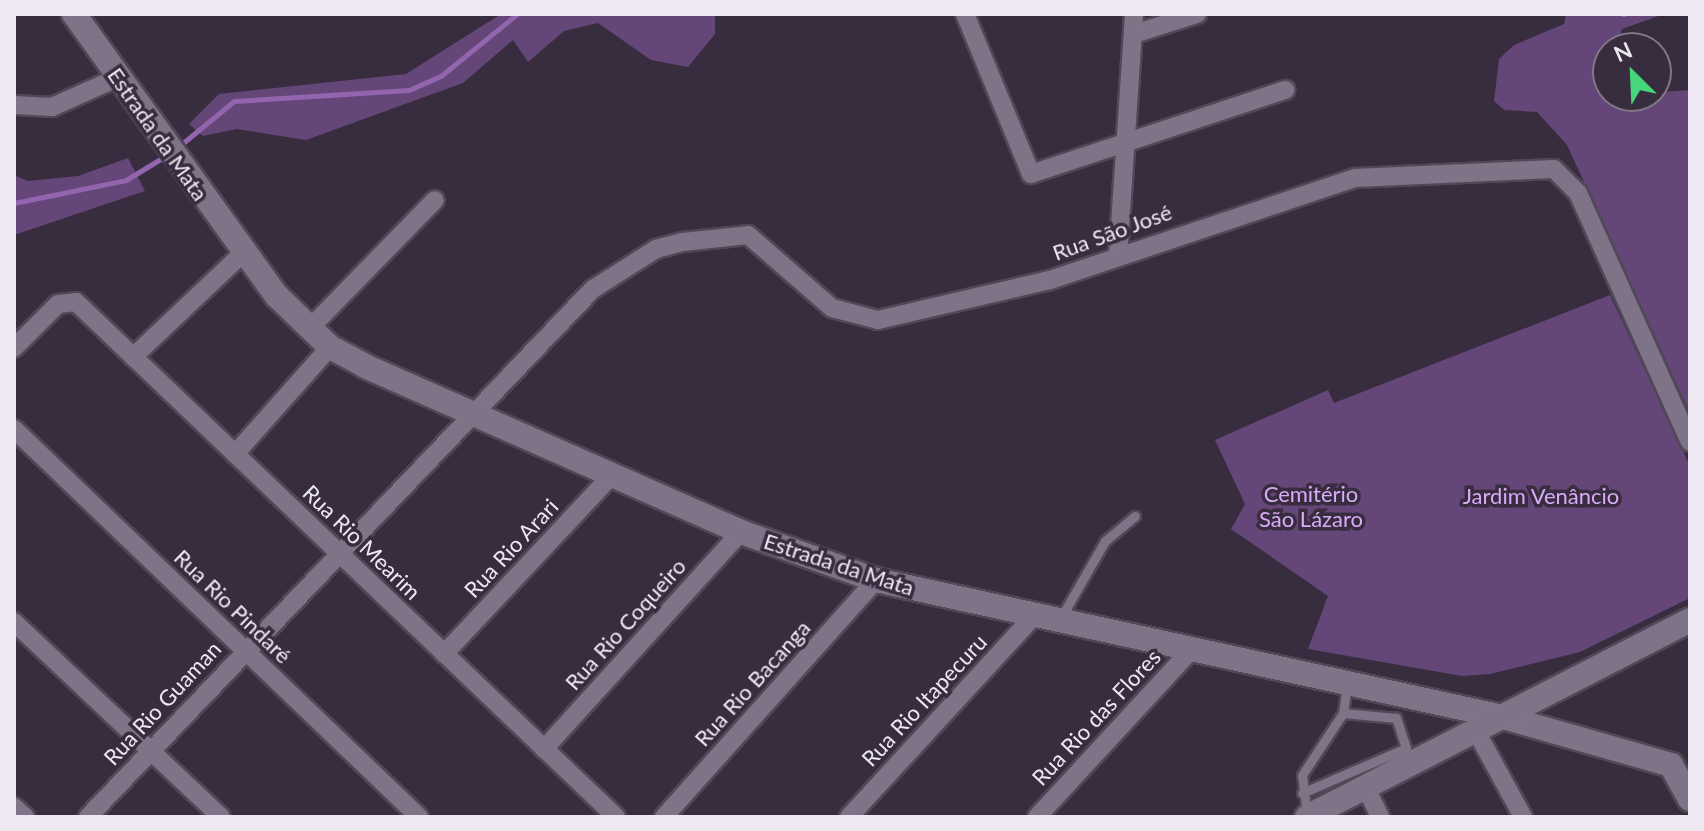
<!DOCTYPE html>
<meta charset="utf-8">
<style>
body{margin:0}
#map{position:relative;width:1704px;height:831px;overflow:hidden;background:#382d3f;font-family:Lato,sans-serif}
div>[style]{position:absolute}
.green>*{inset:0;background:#644678}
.stream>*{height:5px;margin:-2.5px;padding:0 2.5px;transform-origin:2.5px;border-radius:2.5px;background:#9265ae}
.roads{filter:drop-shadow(2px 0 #514856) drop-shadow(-2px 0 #514856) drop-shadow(0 2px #514856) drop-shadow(0 -2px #514856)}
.service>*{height:9px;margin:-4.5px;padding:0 4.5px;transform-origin:4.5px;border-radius:4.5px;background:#7f7387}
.minor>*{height:18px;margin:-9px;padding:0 9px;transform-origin:9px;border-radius:9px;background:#7f7387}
.tertiary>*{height:24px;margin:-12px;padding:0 12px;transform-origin:12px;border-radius:12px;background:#7f7387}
.secondary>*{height:24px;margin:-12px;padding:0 12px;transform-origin:12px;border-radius:12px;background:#7f7387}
span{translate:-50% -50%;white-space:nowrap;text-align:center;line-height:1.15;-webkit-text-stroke:7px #382d3f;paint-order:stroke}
.street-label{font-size:22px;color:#eee8f3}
.park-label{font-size:22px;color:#d9aaf8}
.frame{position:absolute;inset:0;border:16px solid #eee8f3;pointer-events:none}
.north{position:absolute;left:1592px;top:32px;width:80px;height:80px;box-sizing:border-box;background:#382d3f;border:2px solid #817887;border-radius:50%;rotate:336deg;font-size:22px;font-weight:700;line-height:32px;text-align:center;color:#eee8f3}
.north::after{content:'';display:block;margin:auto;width:28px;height:36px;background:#46d77a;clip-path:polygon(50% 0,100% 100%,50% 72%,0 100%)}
</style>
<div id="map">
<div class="green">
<i style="clip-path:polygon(501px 14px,715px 14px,715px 34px,688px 67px,651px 60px,598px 23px,564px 31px,528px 62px,513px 40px,463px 83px,306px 140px,237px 129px,203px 136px,189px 124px,219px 94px,406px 74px)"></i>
<i style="clip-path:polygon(1566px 14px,1664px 14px,1622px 29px,1617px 48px,1608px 48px,1608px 96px,1690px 90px,1690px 413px,1567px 145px,1537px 112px,1504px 110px,1494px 101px,1499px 59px,1514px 45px,1564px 24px)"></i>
<i style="clip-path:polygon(128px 158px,145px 191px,14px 235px,14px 175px,28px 181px,78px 176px)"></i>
<i style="clip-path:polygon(1610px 295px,1690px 466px,1690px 598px,1580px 652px,1490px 674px,1462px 676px,1308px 649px,1328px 596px,1231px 529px,1245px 504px,1215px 440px,1328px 390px,1334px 403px)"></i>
</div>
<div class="stream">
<i style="left:1623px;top:14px;width:1px"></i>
<i style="left:178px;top:147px;width:72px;rotate:-39.4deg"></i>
<i style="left:234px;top:101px;width:175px;rotate:-3.6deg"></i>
<i style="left:409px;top:90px;width:36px;rotate:-24deg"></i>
<i style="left:442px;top:75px;width:97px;rotate:-39.1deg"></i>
<i style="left:14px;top:203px;width:114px;rotate:-11.6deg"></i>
<i style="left:126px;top:180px;width:48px;rotate:-31.4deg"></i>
</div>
<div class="roads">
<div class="service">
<i style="left:1060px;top:619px;width:90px;rotate:-60deg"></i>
<i style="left:1105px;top:541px;width:39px;rotate:-40deg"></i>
<i style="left:1302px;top:793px;width:113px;rotate:-23.4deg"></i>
<i style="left:1406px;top:748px;width:32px;rotate:-108deg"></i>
<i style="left:1396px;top:718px;width:53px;rotate:-174.6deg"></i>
<i style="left:1307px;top:815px;width:40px;rotate:-97.1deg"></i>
<i style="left:1302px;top:775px;width:74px;rotate:-56.5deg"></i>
<i style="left:1343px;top:713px;width:29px;rotate:-82deg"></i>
</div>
<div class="minor">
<i style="left:965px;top:14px;width:173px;rotate:67.6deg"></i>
<i style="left:1031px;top:174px;width:268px;rotate:-18.3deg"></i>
<i style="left:1137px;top:33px;width:63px;rotate:-17.6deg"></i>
<i style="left:14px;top:105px;width:38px;rotate:3deg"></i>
<i style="left:52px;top:107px;width:73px;rotate:-24.1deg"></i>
<i style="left:1118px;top:256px;width:243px;rotate:-86.2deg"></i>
<i style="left:309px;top:329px;width:180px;rotate:-45.7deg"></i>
<i style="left:14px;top:348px;width:62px;rotate:-45deg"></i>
<i style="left:58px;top:304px;width:18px;rotate:-6deg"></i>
<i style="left:76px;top:302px;width:746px;rotate:43.64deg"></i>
<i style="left:133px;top:357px;width:150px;rotate:-43.4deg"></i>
<i style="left:14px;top:429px;width:561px;rotate:43.77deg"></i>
<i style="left:235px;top:454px;width:143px;rotate:-48.4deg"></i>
<i style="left:14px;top:622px;width:284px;rotate:43.3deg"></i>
<i style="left:444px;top:654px;width:247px;rotate:-46.8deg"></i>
<i style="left:1476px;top:731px;width:98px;rotate:61.3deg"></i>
<i style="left:544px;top:749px;width:293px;rotate:-47.8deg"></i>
<i style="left:1366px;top:788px;width:32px;rotate:64deg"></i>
<i style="left:14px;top:807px;width:15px;rotate:42deg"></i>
<i style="left:88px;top:817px;width:731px;rotate:-46.28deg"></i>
<i style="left:593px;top:289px;width:75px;rotate:-32.4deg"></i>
<i style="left:656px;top:249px;width:28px;rotate:-15deg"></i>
<i style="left:683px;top:242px;width:65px;rotate:-6.1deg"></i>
<i style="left:748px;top:235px;width:111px;rotate:41deg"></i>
<i style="left:832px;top:308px;width:48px;rotate:14.6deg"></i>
<i style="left:878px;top:320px;width:177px;rotate:-13.1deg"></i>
<i style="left:1050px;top:280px;width:322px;rotate:-18.5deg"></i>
<i style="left:1355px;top:178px;width:199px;rotate:-2.6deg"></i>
<i style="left:1554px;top:169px;width:34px;rotate:45deg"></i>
<i style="left:1578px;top:193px;width:273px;rotate:65.8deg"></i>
<i style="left:664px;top:817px;width:318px;rotate:-48.2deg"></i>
<i style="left:849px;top:817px;width:273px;rotate:-47.4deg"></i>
<i style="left:1037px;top:817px;width:227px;rotate:-47.3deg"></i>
</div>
<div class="tertiary">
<i style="left:1503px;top:717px;width:175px;rotate:15.9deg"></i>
<i style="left:1671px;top:765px;width:39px;rotate:61deg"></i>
</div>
<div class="secondary">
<i style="left:74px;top:14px;width:347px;rotate:54.3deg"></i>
<i style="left:277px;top:296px;width:74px;rotate:43.9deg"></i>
<i style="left:330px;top:347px;width:40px;rotate:28deg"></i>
<i style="left:365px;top:366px;width:411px;rotate:23.8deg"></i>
<i style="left:741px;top:532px;width:143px;rotate:19.6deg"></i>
<i style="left:876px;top:580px;width:642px;rotate:12.33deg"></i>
<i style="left:1307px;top:817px;width:431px;rotate:-27.2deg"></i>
</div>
</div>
<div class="street-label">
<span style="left:158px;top:134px;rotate:55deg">Estrada da Mata</span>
<span style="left:1112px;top:232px;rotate:-20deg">Rua São José</span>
<span style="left:362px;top:542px;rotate:44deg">Rua Rio Mearim</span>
<span style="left:511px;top:548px;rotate:-47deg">Rua Rio Arari</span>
<span style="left:839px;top:564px;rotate:18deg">Estrada da Mata</span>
<span style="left:233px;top:606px;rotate:44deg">Rua Rio Pindaré</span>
<span style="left:625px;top:624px;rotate:-48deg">Rua Rio Coqueiro</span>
<span style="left:752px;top:683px;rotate:-48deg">Rua Rio Bacanga</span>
<span style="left:924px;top:700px;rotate:-47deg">Rua Rio Itapecuru</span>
<span style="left:162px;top:703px;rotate:-47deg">Rua Rio Guaman</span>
<span style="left:1096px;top:717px;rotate:-47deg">Rua Rio das Flores</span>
</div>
<div class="park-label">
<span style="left:1311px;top:506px">Cemitério<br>São Lázaro</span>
<span style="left:1541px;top:496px">Jardim Venâncio</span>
</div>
<div class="frame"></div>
<div class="north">N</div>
</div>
